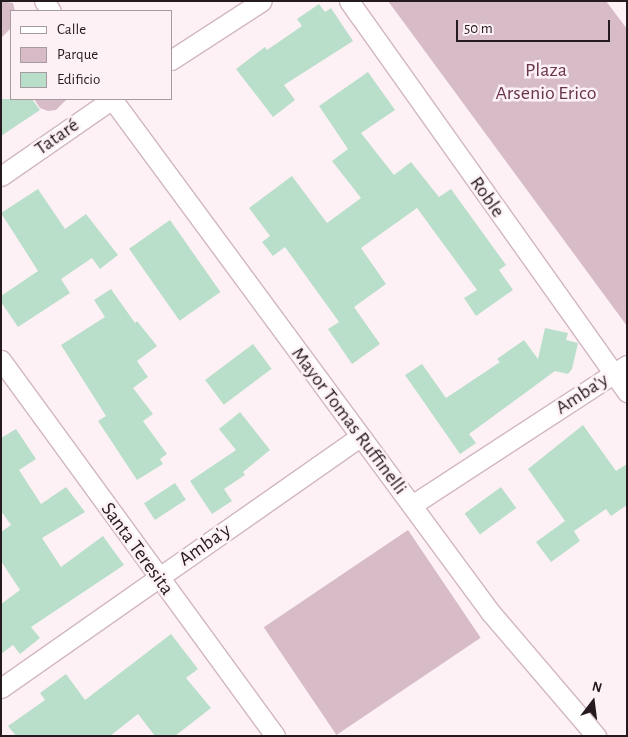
<!DOCTYPE html>
<meta charset="utf-8">
<style>
body{margin:0}
#map{position:relative;width:628px;height:737px;overflow:hidden;background:#fdf1f6;font-family:"Alegreya Sans",sans-serif}
div>[style]{position:absolute}
.green>*{inset:0;background:#d7bcc8;transform-origin:0 0}
.building>*{inset:0;background:#b9dfca;transform-origin:0 0}
.roads{filter:drop-shadow(1px 0 #d2b6c2) drop-shadow(-1px 0 #d2b6c2) drop-shadow(0 1px #d2b6c2) drop-shadow(0 -1px #d2b6c2)}
.minor>*{height:19px;margin:-9.5px;padding:0 9.5px;transform-origin:9.5px;border-radius:9.5px;background:#fff}
span{translate:-50% -50%;white-space:nowrap;text-align:center;line-height:1.15;-webkit-text-stroke:5px #fdf1f6;paint-order:stroke}
.park-label{font-size:20px;color:#68354e}
.street-label{font-size:20px;color:#241a1f}
.frame{position:absolute;inset:0;border:2px solid #241a1f;pointer-events:none}
.legend{position:absolute;left:10px;top:10px;width:162px;height:90px;box-sizing:border-box;background:#fdf1f6;border:1px solid #a69ba0;margin:0;padding:6px 9px;list-style:none;font-size:15px;color:#241a1f}
.legend li{display:flex;align-items:center;gap:10px;height:25px}
.legend b{width:25px;border:1px solid #a69ba0}
.north{position:absolute;left:568px;top:677px;width:50px;height:50px;-webkit-text-stroke:4px #fdf1f6;paint-order:stroke;rotate:15deg;font-size:14px;font-weight:700;line-height:20px;text-align:center;color:#241a1f}
.north::after{content:'';display:block;margin:auto;width:18px;height:22px;background:#241a1f;clip-path:polygon(50% 0,100% 100%,50% 72%,0 100%)}
.scale{position:absolute;left:456px;top:20px;width:154px;height:22px;box-sizing:border-box;border:2px solid #241a1f;border-top:0;padding-left:6px;font-size:15px;line-height:18px;white-space:nowrap;color:#241a1f;-webkit-text-stroke:4px #fdf1f6;paint-order:stroke}
</style>
<div id="map">
<div class="green">
<i style="clip-path:polygon(1px 1px,13px 3px,15px 11px,11px 11px,11px 28px,1px 38px)"></i>
<i style="clip-path:polygon(388px 1px,606px 1px,627px 29px,627px 326px)"></i>
<i style="clip-path:polygon(34px 99px,67px 99px,56px 110px,48px 111px,40px 108px)"></i>
<i style="left:408px;top:530px;width:130px;height:174px;rotate:56deg"></i>
</div>
<div class="building">
<i style="clip-path:polygon(319px 4px,325px 12px,331px 8px,353px 41px,284px 85px,295px 100px,273px 117px,236px 69px,265px 47px,267px 50px,302px 26px,297px 19px)"></i>
<i style="clip-path:polygon(368px 72px,395px 110px,361px 133px,394px 175px,411px 162px,439px 197px,451px 189px,506px 265px,499px 270px,513px 290px,476px 316px,464px 298px,477px 290px,417px 208px,361px 248px,386px 284px,354px 307px,380px 344px,352px 364px,328px 329px,339px 322px,285px 247px,273px 256px,262px 242px,270px 236px,249px 208px,292px 176px,327px 223px,361px 198px,332px 161px,348px 149px,319px 106px)"></i>
<i style="clip-path:polygon(1px 99px,32px 99px,40px 110px,1px 136px)"></i>
<i style="clip-path:polygon(38px 189px,65px 229px,86px 214px,118px 255px,100px 269px,92px 258px,61px 279px,70px 293px,18px 327px,1px 302px,1px 296px,38px 271px,1px 213px)"></i>
<i style="left:170px;top:220px;width:88px;height:50px;rotate:55deg"></i>
<i style="clip-path:polygon(111px 289px,135px 323px,137px 321px,157px 346px,137px 361px,148px 377px,133px 388px,153px 414px,143px 421px,167px 454px,160px 459px,163px 464px,137px 480px,98px 421px,106px 416px,61px 345px,105px 317px,94px 300px)"></i>
<i style="clip-path:polygon(545px 328px,568px 333px,566px 340px,578px 343px,572px 369px,568px 374px,555px 371px,469px 434px,476px 443px,460px 454px,405px 375px,422px 364px,446px 398px,500px 362px,497px 359px,524px 340px,538px 359px)"></i>
<i style="left:253px;top:344px;width:31px;height:60px;rotate:53deg"></i>
<i style="clip-path:polygon(240px 412px,270px 450px,243px 472px,245px 475px,224px 489px,232px 501px,212px 514px,190px 481px,236px 450px,219px 429px)"></i>
<i style="clip-path:polygon(583px 425px,616px 471px,627px 464px,627px 505px,611px 516px,606px 509px,574px 531px,580px 541px,551px 562px,536px 542px,565px 521px,528px 469px)"></i>
<i style="clip-path:polygon(16px 429px,36px 459px,19px 470px,41px 504px,66px 487px,85px 512px,42px 538px,61px 567px,103px 536px,124px 565px,31px 627px,40px 638px,20px 654px,13px 645px,1px 654px,1px 604px,20px 590px,1px 561px,1px 532px,11px 525px,1px 511px,1px 438px)"></i>
<i style="left:175px;top:483px;width:20px;height:37px;rotate:57deg"></i>
<i style="left:501px;top:487px;width:26px;height:45px;rotate:54deg"></i>
<i style="clip-path:polygon(171px 634px,198px 669px,186px 678px,211px 708px,175px 736px,155px 736px,138px 714px,110px 736px,16px 736px,8px 726px,45px 700px,40px 693px,66px 674px,85px 700px)"></i>
</div>
<div class="roads">
<div class="minor">
<i style="left:44px;top:1px;width:12px;rotate:55deg"></i>
<i style="left:349px;top:1px;width:480px;rotate:54.6deg"></i>
<i style="left:171px;top:60px;width:108px;rotate:-33deg"></i>
<i style="left:112px;top:99px;width:639px;rotate:53.6deg"></i>
<i style="left:491px;top:613px;width:162px;rotate:49.5deg"></i>
<i style="left:1px;top:176px;width:135px;rotate:-34.7deg"></i>
<i style="left:1px;top:360px;width:465px;rotate:53.9deg"></i>
<i style="left:412px;top:505px;width:257px;rotate:-33.1deg"></i>
<i style="left:1px;top:688px;width:437px;rotate:-35deg"></i>
</div>
</div>
<div class="park-label">
<span style="left:546px;top:82px">Plaza<br>Arsenio Erico</span>
</div>
<div class="street-label">
<span style="left:57px;top:137px;rotate:-35deg">Tataré</span>
<span style="left:487px;top:197px;rotate:55deg">Roble</span>
<span style="left:582px;top:394px;rotate:-33deg">Amba'y</span>
<span style="left:349px;top:421px;rotate:53deg">Mayor Tomas Ruffinelli</span>
<span style="left:205px;top:545px;rotate:-35deg">Amba'y</span>
<span style="left:137px;top:549px;rotate:54deg">Santa Teresita</span>
</div>
<div class="frame"></div>
<ul class="legend">
<li><b style="height:6px;background:#fff"></b>Calle</li>
<li><b style="height:14px;background:#d7bcc8"></b>Parque</li>
<li><b style="height:14px;background:#b9dfca"></b>Edificio</li>
</ul>
<div class="north">N</div>
<div class="scale">50 m</div>
</div>
